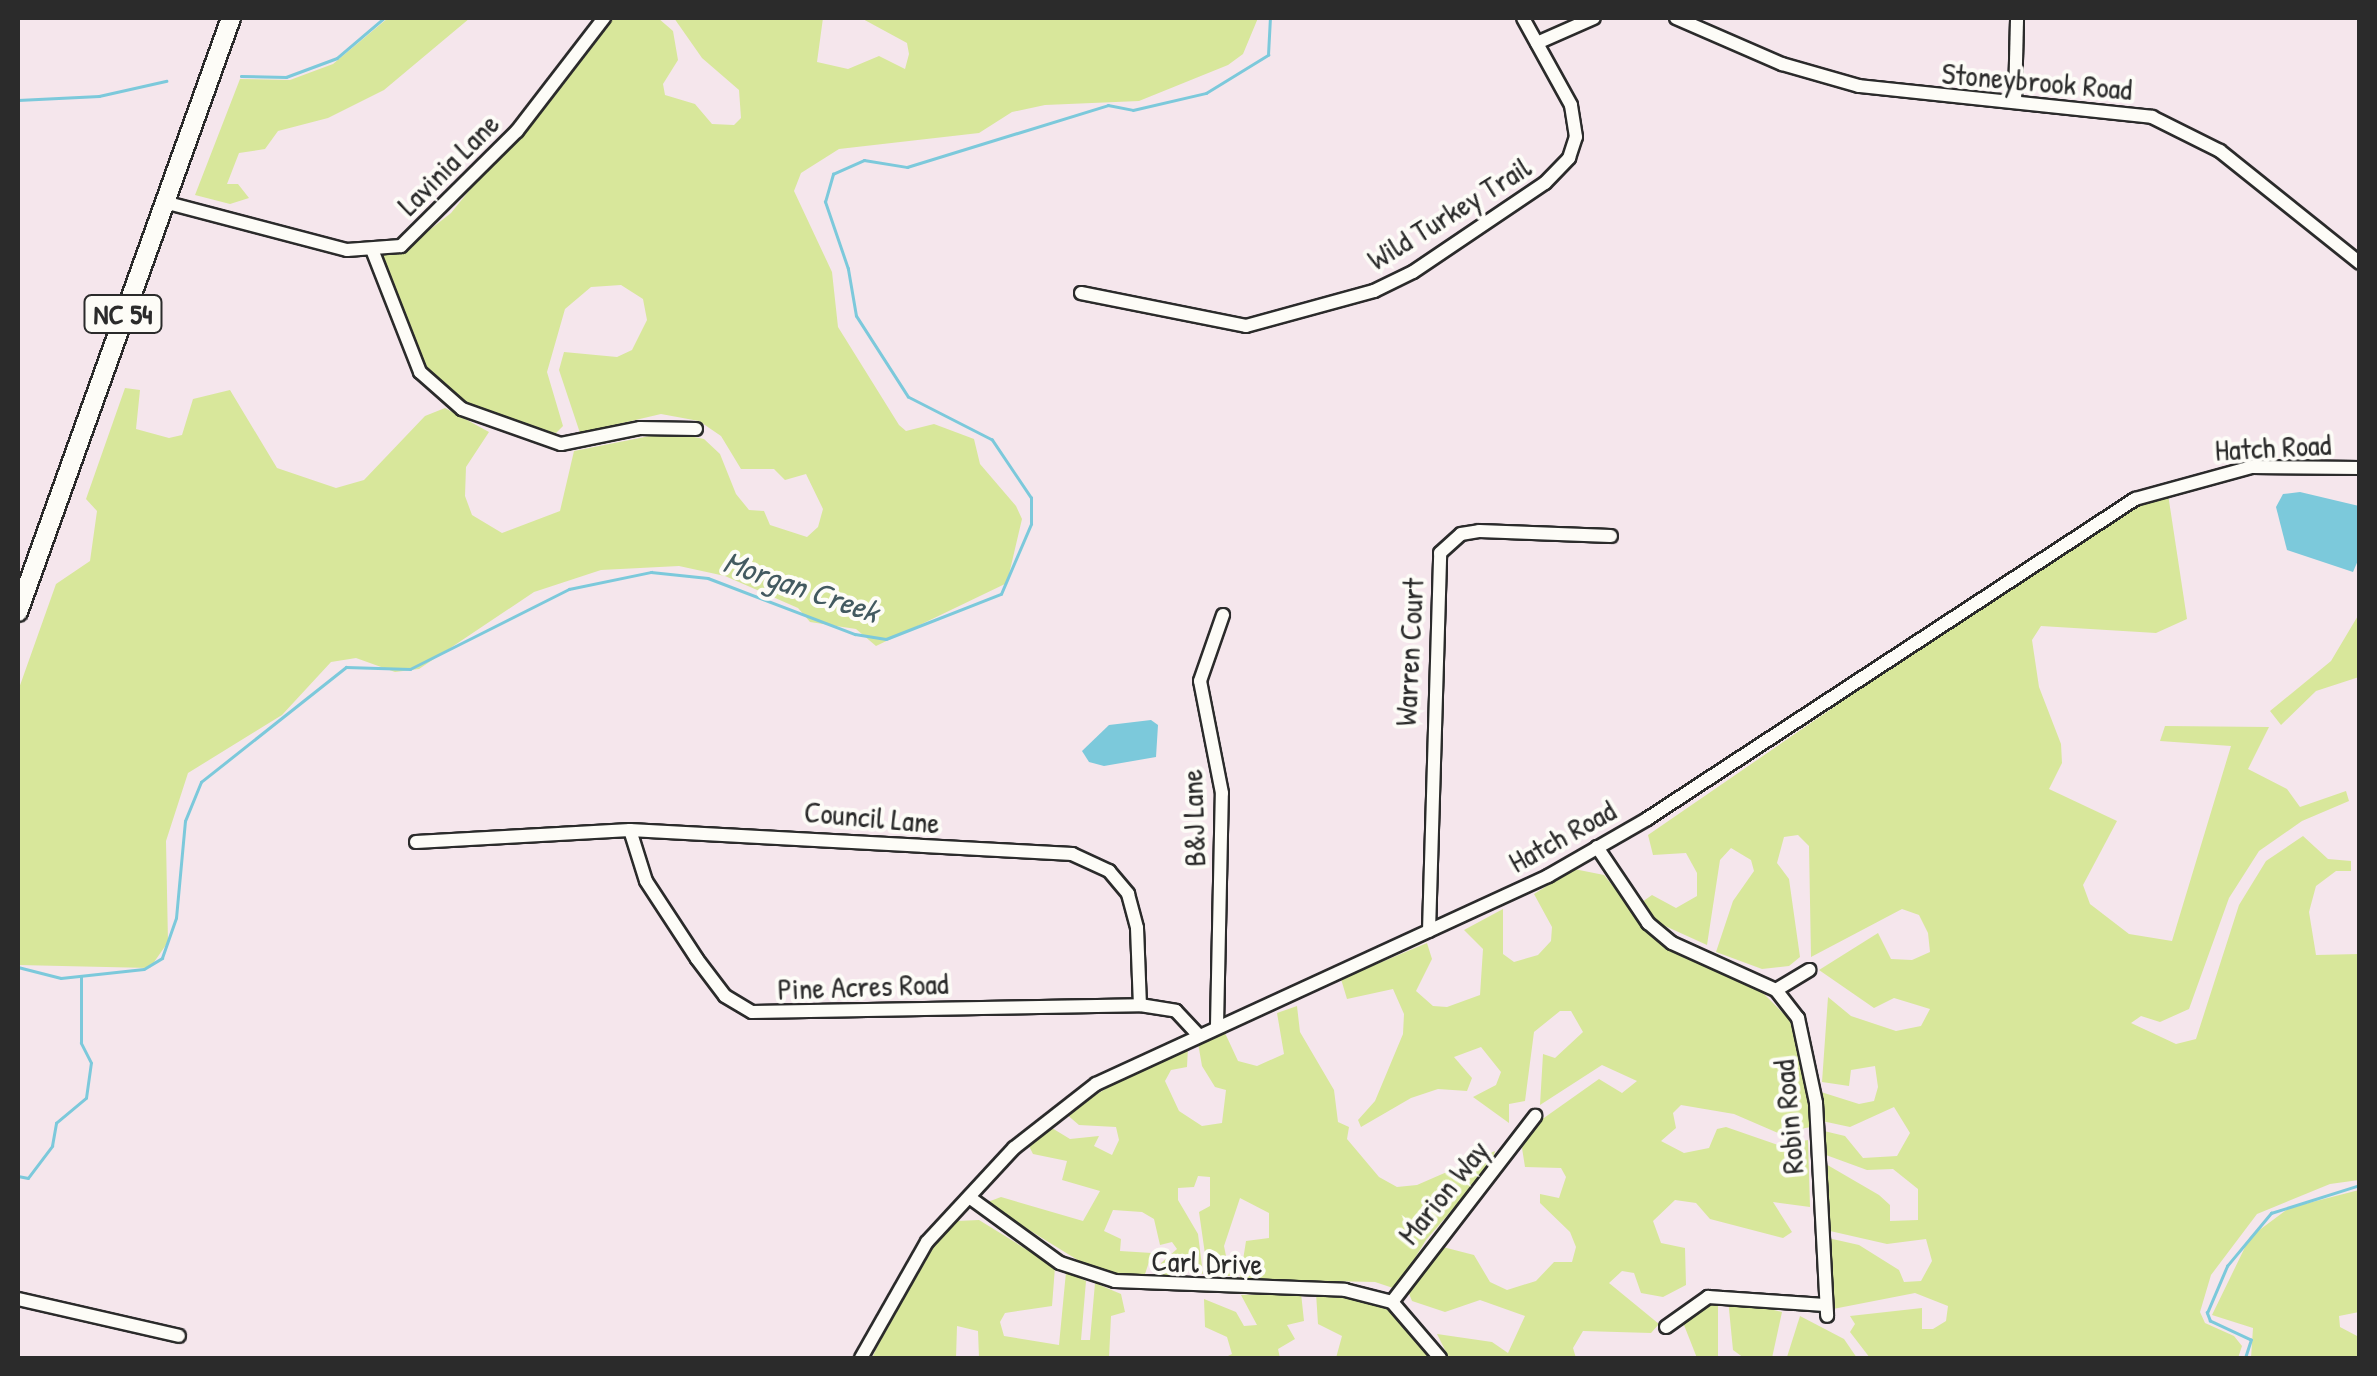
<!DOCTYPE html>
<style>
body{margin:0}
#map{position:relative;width:2377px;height:1376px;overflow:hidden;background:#f5e6ec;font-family:"Patrick Hand",sans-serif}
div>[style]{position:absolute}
.green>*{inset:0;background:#d8e79b}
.water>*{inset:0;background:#7cc9db}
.stream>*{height:2.5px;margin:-1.25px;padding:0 1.25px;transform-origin:1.25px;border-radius:1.25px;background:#7cc9db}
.roads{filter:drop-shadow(2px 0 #2b2b2b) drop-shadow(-2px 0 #2b2b2b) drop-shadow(0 2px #2b2b2b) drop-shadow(0 -2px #2b2b2b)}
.minor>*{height:12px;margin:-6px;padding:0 6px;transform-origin:6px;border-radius:6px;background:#fdfcf7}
.highway>*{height:18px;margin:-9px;padding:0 9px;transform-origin:9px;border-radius:9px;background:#fdfcf7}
span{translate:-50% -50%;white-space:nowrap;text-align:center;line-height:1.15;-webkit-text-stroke:8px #fdfcf7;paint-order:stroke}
.shield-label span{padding:2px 8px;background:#fdfcf7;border:2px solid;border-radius:8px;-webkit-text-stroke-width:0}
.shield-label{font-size:28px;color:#2b2b2b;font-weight:700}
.street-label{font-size:30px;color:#2b2b2b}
.water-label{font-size:32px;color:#435a60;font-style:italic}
.frame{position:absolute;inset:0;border:20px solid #2b2b2b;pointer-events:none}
</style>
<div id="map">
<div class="green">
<i style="clip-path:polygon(388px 18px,470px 18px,384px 90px,328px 118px,278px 131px,265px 149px,239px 153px,227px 184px,238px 184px,249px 198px,230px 204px,195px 195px,240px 79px,290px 80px,333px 64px)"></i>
<i style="clip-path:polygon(609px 18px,658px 18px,673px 31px,678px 60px,663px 84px,665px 95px,695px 104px,712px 124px,734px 125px,741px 118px,739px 90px,702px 58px,674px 18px,823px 18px,817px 62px,848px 69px,879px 56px,905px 69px,909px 54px,907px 43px,861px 18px,1258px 18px,1243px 54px,1228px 65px,1139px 101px,1045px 105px,1012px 112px,979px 133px,839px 149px,801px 173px,794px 191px,832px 272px,838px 327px,899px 425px,906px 431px,934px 424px,974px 439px,980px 464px,1016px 506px,1022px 519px,1007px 583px,876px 646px,856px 629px,810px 622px,798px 608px,725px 576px,679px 566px,601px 570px,534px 592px,419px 669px,395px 672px,356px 658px,331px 662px,282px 715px,188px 773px,166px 841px,168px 942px,150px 968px,18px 965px,18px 691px,56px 584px,90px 561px,97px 511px,86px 499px,125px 388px,140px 390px,136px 429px,169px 438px,182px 435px,193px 399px,230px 390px,277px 468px,336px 488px,364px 480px,425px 416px,445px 408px,489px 432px,466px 467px,465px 496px,472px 515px,502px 533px,560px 511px,574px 451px,670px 432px,704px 439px,720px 454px,736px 494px,749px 510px,764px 511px,770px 525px,807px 537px,818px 527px,823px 509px,806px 474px,785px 480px,774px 469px,741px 469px,721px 436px,699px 421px,661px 414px,580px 433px,559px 370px,564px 352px,617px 357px,632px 350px,647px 320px,643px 299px,621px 285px,591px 287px,565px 309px,547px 372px,563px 426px,556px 433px,509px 424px,451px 394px,420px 363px,379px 254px,404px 250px,451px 213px)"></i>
<i style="clip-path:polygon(2168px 494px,2187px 619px,2156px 633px,2041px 626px,2032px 640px,2039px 687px,2061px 744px,2062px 763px,2049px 789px,2117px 821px,2083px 885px,2090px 904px,2129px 934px,2172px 941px,2231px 746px,2160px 741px,2165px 726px,2269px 727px,2248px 769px,2287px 789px,2300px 807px,2346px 791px,2349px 801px,2302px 821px,2259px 851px,2229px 898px,2189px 1009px,2160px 1022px,2141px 1016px,2131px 1023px,2176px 1044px,2196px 1039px,2239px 905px,2266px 861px,2303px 836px,2328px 859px,2351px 861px,2351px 871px,2336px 871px,2316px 886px,2309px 912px,2316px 955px,2359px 954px,2359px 1180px,2330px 1184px,2257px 1214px,2211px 1275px,2200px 1312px,2205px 1323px,2234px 1336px,2242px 1346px,2238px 1358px,1870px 1358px,1850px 1332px,1855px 1324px,1850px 1316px,1922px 1308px,1922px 1329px,1933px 1329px,1946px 1321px,1948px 1306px,1915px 1293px,1833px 1309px,1828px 1238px,1859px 1245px,1899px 1270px,1904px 1282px,1921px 1281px,1932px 1261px,1926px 1239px,1887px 1244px,1830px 1231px,1824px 1163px,1879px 1195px,1890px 1205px,1890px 1221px,1918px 1220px,1918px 1189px,1893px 1169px,1867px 1170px,1826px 1155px,1824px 1131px,1845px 1136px,1863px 1158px,1897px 1156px,1910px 1133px,1894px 1107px,1850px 1127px,1822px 1121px,1821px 1092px,1859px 1104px,1874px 1101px,1878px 1087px,1875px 1066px,1851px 1070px,1849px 1086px,1822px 1082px,1828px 997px,1851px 1016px,1896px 1031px,1921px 1026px,1930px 1009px,1894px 998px,1874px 1008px,1819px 970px,1878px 933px,1891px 959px,1912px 960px,1930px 952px,1928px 933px,1919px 915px,1902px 909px,1811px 957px,1809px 846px,1798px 835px,1784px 837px,1777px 863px,1789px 879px,1800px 957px,1789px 966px,1762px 969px,1716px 952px,1733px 901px,1754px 871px,1751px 860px,1731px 848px,1720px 860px,1707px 945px,1654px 921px,1642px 902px,1652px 895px,1676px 908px,1697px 896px,1697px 873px,1686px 853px,1653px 855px,1648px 835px,2103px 522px)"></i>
<i style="clip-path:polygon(2359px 614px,2359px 677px,2316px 691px,2281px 725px,2270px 711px,2331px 661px)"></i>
<i style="clip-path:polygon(1574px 869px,1604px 875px,1643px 923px,1755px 985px,1791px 1021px,1802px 1053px,1811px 1127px,1778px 1133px,1734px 1114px,1681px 1105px,1673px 1113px,1676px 1128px,1661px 1141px,1684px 1153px,1709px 1148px,1717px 1129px,1726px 1127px,1778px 1145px,1808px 1140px,1810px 1207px,1773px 1202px,1792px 1232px,1783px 1238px,1710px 1219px,1696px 1203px,1675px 1200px,1653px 1221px,1661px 1243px,1685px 1248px,1686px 1285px,1663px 1297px,1641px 1293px,1634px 1273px,1622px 1271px,1609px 1283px,1659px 1324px,1651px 1333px,1583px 1331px,1573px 1348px,1576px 1358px,1449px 1358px,1437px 1334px,1492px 1342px,1508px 1353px,1525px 1316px,1480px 1300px,1445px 1312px,1412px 1301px,1408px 1291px,1435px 1245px,1474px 1255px,1490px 1282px,1507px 1290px,1536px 1281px,1554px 1262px,1572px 1262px,1576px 1247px,1570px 1232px,1540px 1203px,1540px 1194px,1559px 1198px,1566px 1177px,1561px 1168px,1525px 1167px,1522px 1148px,1534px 1125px,1599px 1079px,1622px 1093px,1637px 1081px,1602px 1065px,1540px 1105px,1543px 1054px,1555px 1058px,1583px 1032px,1571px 1011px,1560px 1011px,1534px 1032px,1525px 1101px,1509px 1104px,1509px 1123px,1473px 1097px,1496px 1085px,1501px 1072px,1481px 1047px,1454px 1057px,1472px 1078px,1467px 1091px,1438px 1089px,1411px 1098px,1361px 1127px,1358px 1120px,1375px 1101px,1403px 1034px,1404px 1014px,1393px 989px,1347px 999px,1341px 979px,1427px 943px,1432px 959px,1416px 991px,1433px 1006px,1447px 1007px,1480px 995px,1483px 949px,1464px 930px,1503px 909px,1503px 954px,1514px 962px,1538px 955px,1551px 941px,1552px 927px,1534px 894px)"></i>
<i style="clip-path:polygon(1297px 1006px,1300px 1032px,1334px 1090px,1338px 1122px,1349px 1127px,1347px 1139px,1379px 1177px,1397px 1187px,1417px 1185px,1495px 1151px,1492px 1164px,1426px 1240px,1396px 1289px,1375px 1282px,1240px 1279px,1246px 1241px,1269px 1238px,1269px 1213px,1240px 1198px,1224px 1246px,1230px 1276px,1208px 1275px,1199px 1212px,1210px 1206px,1210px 1177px,1198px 1176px,1194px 1187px,1178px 1188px,1178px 1200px,1198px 1234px,1203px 1274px,1192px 1269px,1187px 1255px,1177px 1280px,1161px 1278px,1161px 1263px,1177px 1249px,1172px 1242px,1160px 1245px,1154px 1219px,1142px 1212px,1113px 1210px,1104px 1231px,1121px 1239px,1120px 1251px,1152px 1253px,1143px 1280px,1089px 1267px,985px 1203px,1001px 1197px,1083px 1221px,1100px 1191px,1062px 1180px,1067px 1161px,1033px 1154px,1027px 1142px,1047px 1125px,1070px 1139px,1099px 1136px,1094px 1146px,1112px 1155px,1119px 1140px,1116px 1127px,1079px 1125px,1065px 1113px,1168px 1052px,1188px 1047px,1187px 1067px,1171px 1070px,1165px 1081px,1179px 1111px,1202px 1126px,1222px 1123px,1226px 1090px,1215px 1087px,1202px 1066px,1198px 1043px,1225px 1033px,1238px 1061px,1257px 1066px,1284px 1054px,1277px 1013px)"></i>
<i style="clip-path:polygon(2359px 1190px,2359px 1312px,2339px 1316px,2340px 1327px,2359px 1337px,2359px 1358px,2251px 1358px,2253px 1328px,2212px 1315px,2250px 1237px,2289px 1208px)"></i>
<i style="clip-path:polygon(979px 1220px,1055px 1267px,1052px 1306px,1005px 1313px,1000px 1322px,1004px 1336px,1059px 1345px,1066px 1272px,1086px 1281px,1081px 1340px,1090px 1340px,1095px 1283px,1121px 1294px,1125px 1312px,1111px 1316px,1109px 1358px,979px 1358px,978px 1331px,957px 1326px,956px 1358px,872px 1358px,905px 1288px,939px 1237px,957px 1221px)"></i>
<i style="clip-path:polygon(1301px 1293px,1304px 1321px,1287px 1325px,1295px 1339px,1278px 1349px,1280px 1358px,1224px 1358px,1232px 1354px,1227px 1337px,1205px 1327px,1204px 1299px,1236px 1312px,1244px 1326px,1257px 1325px,1241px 1295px)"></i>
<i style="clip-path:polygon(1316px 1293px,1383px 1304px,1434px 1358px,1336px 1358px,1342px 1336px,1318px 1324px)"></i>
<i style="clip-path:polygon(1728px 1299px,1782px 1312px,1772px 1358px,1744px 1358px,1733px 1350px)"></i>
<i style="clip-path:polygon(1701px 1303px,1718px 1303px,1718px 1358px,1697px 1358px,1682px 1320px)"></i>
<i style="clip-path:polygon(1800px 1316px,1844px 1339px,1857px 1358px,1787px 1357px)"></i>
</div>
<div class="water">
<i style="clip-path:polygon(2300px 492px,2359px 506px,2359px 558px,2353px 572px,2287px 550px,2276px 507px,2283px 494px)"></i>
<i style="clip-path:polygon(1151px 720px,1158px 725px,1156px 757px,1104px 766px,1089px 762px,1082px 751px,1109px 725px)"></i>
</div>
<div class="stream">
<i style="left:241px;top:76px;width:45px;rotate:1.3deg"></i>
<i style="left:286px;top:77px;width:54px;rotate:-20.4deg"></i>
<i style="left:337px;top:58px;width:62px;rotate:-40.4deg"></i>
<i style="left:18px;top:100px;width:81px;rotate:-2.8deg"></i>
<i style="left:99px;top:96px;width:69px;rotate:-12.6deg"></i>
<i style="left:18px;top:967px;width:44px;rotate:14.3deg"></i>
<i style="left:61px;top:978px;width:83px;rotate:-6.2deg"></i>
<i style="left:144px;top:969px;width:21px;rotate:-31deg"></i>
<i style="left:162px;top:958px;width:42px;rotate:-70.7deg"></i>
<i style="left:176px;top:918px;width:97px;rotate:-84.7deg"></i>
<i style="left:185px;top:821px;width:42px;rotate:-67.7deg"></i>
<i style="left:201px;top:782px;width:185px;rotate:-38.4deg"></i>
<i style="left:346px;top:667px;width:64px;rotate:1.8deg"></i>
<i style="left:410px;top:669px;width:178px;rotate:-26.7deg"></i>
<i style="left:569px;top:589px;width:84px;rotate:-11.7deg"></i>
<i style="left:651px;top:572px;width:57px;rotate:6deg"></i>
<i style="left:708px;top:578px;width:157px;rotate:20.9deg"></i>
<i style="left:855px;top:634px;width:31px;rotate:9deg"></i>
<i style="left:886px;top:639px;width:123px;rotate:-21.4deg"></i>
<i style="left:1001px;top:594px;width:76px;rotate:-66.8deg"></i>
<i style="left:1031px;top:524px;width:26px;rotate:-90deg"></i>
<i style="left:1031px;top:498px;width:70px;rotate:-123.9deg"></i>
<i style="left:992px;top:440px;width:94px;rotate:-152.9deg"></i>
<i style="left:908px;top:397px;width:96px;rotate:-122.7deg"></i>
<i style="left:856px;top:316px;width:48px;rotate:-99.7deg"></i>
<i style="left:848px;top:269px;width:71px;rotate:-108.9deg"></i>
<i style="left:825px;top:202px;width:29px;rotate:-74deg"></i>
<i style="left:833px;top:174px;width:34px;rotate:-24deg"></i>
<i style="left:864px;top:160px;width:44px;rotate:9.2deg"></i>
<i style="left:907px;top:167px;width:210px;rotate:-17.1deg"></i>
<i style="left:1108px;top:105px;width:25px;rotate:11deg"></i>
<i style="left:1133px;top:110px;width:75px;rotate:-13.1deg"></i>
<i style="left:1206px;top:93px;width:73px;rotate:-31.5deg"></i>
<i style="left:1268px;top:55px;width:37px;rotate:-87deg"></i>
<i style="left:18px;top:1176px;width:10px;rotate:11deg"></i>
<i style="left:28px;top:1178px;width:40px;rotate:-53deg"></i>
<i style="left:52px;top:1146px;width:23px;rotate:-80deg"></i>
<i style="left:56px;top:1123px;width:39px;rotate:-40deg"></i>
<i style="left:86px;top:1098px;width:35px;rotate:-82deg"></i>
<i style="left:91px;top:1063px;width:22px;rotate:-117deg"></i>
<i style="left:81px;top:1043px;width:66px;rotate:-90deg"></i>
<i style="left:2245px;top:1358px;width:19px;rotate:-72deg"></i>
<i style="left:2251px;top:1340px;width:45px;rotate:-155.1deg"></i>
<i style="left:2210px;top:1321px;width:9px;rotate:-111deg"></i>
<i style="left:2207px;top:1313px;width:51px;rotate:-66.9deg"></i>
<i style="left:2227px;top:1266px;width:69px;rotate:-50.3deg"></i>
<i style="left:2271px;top:1213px;width:93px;rotate:-17.5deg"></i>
</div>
<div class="roads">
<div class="minor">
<i style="left:1676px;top:18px;width:116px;rotate:23.5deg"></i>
<i style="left:1782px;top:64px;width:80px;rotate:15.9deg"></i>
<i style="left:1859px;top:86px;width:295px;rotate:6deg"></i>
<i style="left:2152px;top:117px;width:76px;rotate:26.6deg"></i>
<i style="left:2220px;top:151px;width:179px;rotate:38.7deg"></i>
<i style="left:1537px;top:43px;width:62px;rotate:-23.7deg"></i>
<i style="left:2015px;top:102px;width:84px;rotate:-88.6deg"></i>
<i style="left:164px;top:202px;width:189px;rotate:14.7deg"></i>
<i style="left:347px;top:250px;width:54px;rotate:-4.2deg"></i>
<i style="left:401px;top:246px;width:163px;rotate:-44.8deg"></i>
<i style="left:517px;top:131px;width:143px;rotate:-52.4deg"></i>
<i style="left:373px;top:252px;width:129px;rotate:68.6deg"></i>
<i style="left:420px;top:372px;width:56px;rotate:41.4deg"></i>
<i style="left:462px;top:409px;width:105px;rotate:19.5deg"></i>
<i style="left:561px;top:444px;width:81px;rotate:-11.4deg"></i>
<i style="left:640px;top:428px;width:56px;rotate:1deg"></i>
<i style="left:1081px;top:293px;width:168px;rotate:11.3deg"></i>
<i style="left:1246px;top:326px;width:133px;rotate:-15.3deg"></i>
<i style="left:1374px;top:291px;width:43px;rotate:-26deg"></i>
<i style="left:1413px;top:272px;width:159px;rotate:-34deg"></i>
<i style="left:1545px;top:183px;width:35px;rotate:-46deg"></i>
<i style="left:1569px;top:158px;width:22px;rotate:-72deg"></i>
<i style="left:1576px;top:137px;width:32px;rotate:-99deg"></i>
<i style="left:1571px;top:105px;width:99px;rotate:-118.9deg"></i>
<i style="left:630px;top:830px;width:53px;rotate:72.6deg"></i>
<i style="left:646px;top:881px;width:93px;rotate:56.8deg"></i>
<i style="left:697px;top:959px;width:46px;rotate:52.9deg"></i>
<i style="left:725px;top:996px;width:31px;rotate:31deg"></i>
<i style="left:752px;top:1012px;width:388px;rotate:-1deg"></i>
<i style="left:1140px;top:1005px;width:36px;rotate:9deg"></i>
<i style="left:1176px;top:1011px;width:33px;rotate:47deg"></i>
<i style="left:416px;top:842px;width:214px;rotate:-3.2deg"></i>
<i style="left:630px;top:830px;width:443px;rotate:3.1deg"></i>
<i style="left:1072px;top:854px;width:41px;rotate:24.7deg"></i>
<i style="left:1109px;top:871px;width:30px;rotate:50deg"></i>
<i style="left:1128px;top:894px;width:35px;rotate:75deg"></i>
<i style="left:1137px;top:928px;width:77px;rotate:87.8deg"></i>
<i style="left:1597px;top:847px;width:92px;rotate:56.1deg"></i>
<i style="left:1648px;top:923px;width:31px;rotate:40deg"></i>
<i style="left:1672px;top:943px;width:114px;rotate:24.3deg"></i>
<i style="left:1776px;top:990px;width:36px;rotate:52deg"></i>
<i style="left:1798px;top:1018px;width:87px;rotate:78deg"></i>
<i style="left:1816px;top:1103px;width:213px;rotate:87deg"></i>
<i style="left:1429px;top:931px;width:378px;rotate:-88.3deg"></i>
<i style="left:1440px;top:553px;width:28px;rotate:-42deg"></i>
<i style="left:1461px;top:534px;width:18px;rotate:-9deg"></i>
<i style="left:1479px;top:531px;width:132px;rotate:2.2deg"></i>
<i style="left:1776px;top:990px;width:39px;rotate:-31deg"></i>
<i style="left:1217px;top:1025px;width:232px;rotate:-88.8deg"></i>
<i style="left:1222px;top:793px;width:114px;rotate:-101.1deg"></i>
<i style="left:1200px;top:681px;width:70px;rotate:-70.8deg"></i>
<i style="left:969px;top:1197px;width:112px;rotate:36deg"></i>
<i style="left:1060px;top:1263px;width:58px;rotate:18.1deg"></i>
<i style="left:1115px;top:1281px;width:230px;rotate:2.2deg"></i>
<i style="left:1345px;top:1290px;width:49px;rotate:14.3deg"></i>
<i style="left:1392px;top:1302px;width:74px;rotate:49.4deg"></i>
<i style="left:18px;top:1299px;width:165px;rotate:12.9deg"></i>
<i style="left:1392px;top:1302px;width:235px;rotate:-52.4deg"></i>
<i style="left:1666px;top:1327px;width:52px;rotate:-35.5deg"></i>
<i style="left:1708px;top:1297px;width:117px;rotate:3.9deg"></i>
<i style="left:861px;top:1358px;width:133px;rotate:-60.4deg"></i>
<i style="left:927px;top:1242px;width:128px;rotate:-47.2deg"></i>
<i style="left:1014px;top:1148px;width:104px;rotate:-38deg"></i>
<i style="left:1096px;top:1084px;width:498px;rotate:-24.7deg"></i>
<i style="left:1548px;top:876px;width:114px;rotate:-29.9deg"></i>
<i style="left:1647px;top:819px;width:584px;rotate:-33.25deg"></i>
<i style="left:2135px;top:499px;width:121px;rotate:-15.3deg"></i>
<i style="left:2252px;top:467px;width:108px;rotate:0.5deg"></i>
</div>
<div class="highway">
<i style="left:18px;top:612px;width:631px;rotate:-70.27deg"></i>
</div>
</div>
<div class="shield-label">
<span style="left:123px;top:314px">NC 54</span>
</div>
<div class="street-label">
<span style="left:2037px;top:81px;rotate:5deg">Stoneybrook Road</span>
<span style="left:448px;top:164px;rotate:-45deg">Lavinia Lane</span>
<span style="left:1449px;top:213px;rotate:-32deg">Wild Turkey Trail</span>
<span style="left:2273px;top:447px;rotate:-3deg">Hatch Road</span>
<span style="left:1409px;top:652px;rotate:-87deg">Warren Court</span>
<span style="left:872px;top:817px;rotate:5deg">Council Lane</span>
<span style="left:1193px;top:818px;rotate:-92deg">B&amp;J Lane</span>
<span style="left:1562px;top:836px;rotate:-29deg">Hatch Road</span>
<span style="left:863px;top:986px;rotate:-2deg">Pine Acres Road</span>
<span style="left:1788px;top:1117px;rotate:-95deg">Robin Road</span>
<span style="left:1443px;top:1192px;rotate:-51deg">Marion Way</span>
<span style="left:1207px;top:1262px;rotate:2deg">Carl Drive</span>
</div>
<div class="water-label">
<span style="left:801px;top:587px;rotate:19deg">Morgan Creek</span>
</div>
<div class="frame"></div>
</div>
